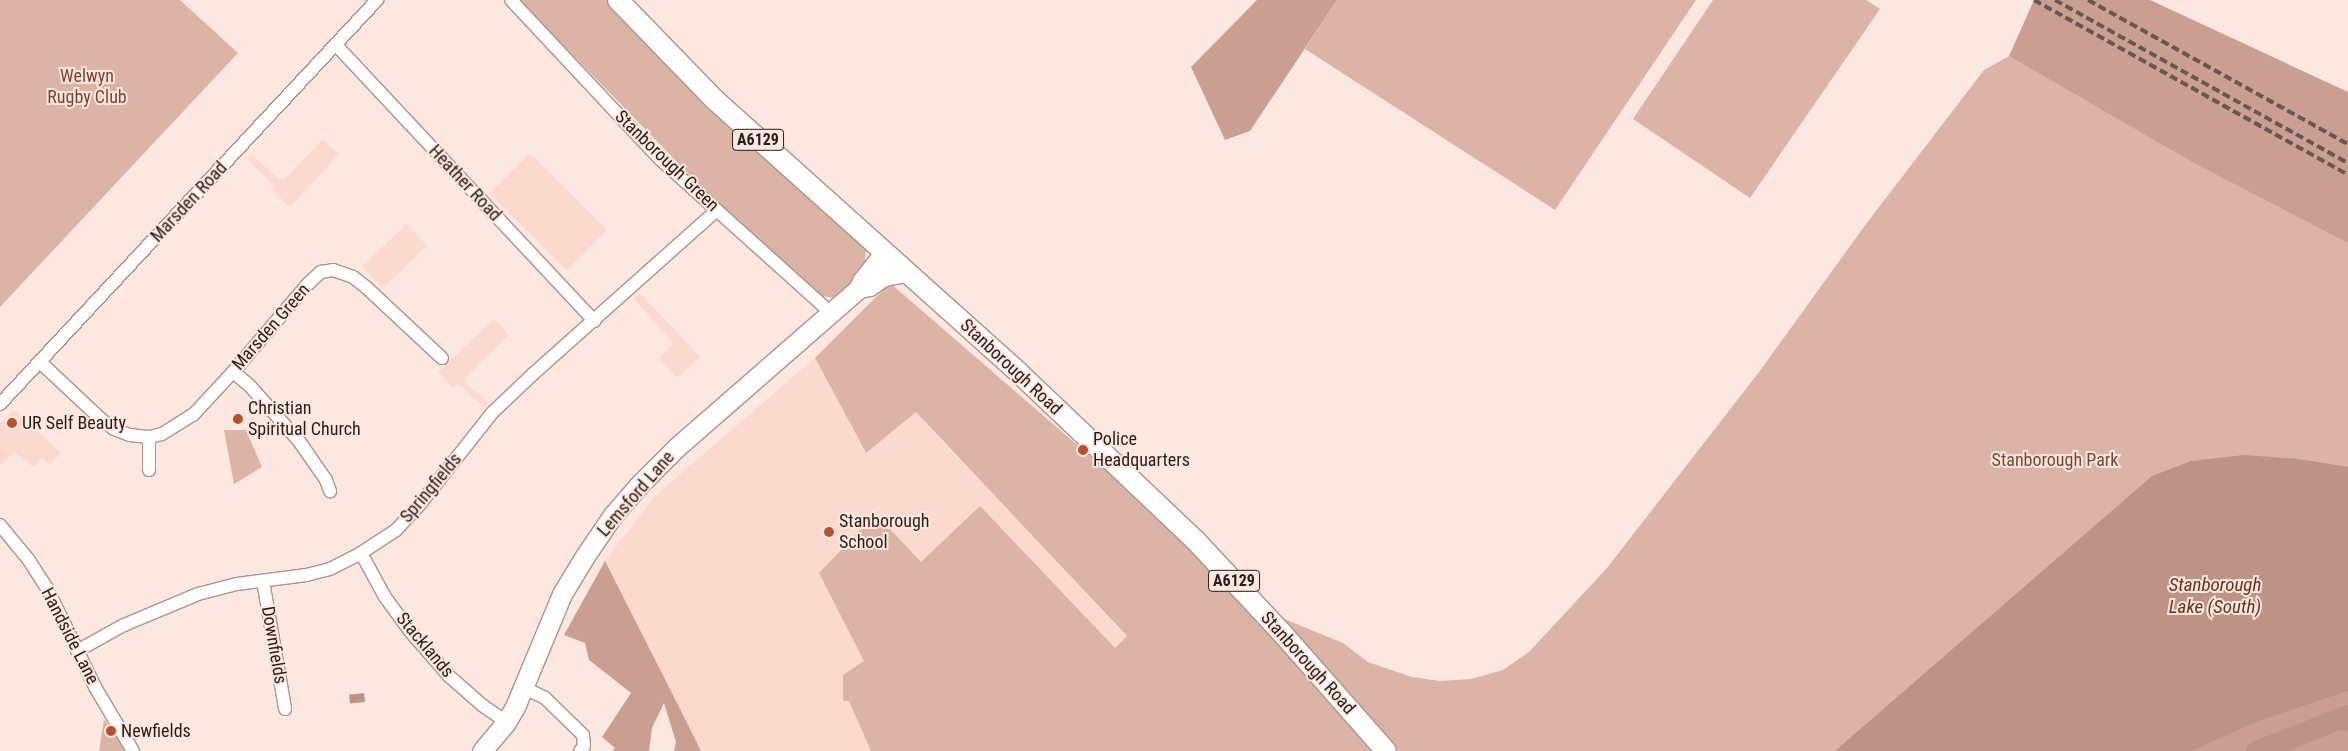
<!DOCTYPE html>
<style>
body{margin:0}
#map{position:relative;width:2348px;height:751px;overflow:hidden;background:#fde8e1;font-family:"Roboto Condensed",sans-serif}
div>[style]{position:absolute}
.built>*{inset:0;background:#fbd9ce;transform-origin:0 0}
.green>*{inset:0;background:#dcb4a7}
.forest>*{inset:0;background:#ca9f91}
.water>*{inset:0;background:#bd9385;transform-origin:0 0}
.stream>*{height:4px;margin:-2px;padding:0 2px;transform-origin:2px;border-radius:2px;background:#bd9385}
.river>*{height:21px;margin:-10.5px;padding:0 10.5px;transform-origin:10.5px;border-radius:10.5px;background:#bd9385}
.roads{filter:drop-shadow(1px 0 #ab948c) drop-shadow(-1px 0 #ab948c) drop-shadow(0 1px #ab948c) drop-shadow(0 -1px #ab948c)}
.street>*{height:12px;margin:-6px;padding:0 6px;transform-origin:6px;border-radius:6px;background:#fff}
.secondary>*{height:19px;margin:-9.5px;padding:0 9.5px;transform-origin:9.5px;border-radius:9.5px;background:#fff}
.primary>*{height:20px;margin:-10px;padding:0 10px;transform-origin:10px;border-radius:10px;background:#fff}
.rail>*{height:4px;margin-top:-2px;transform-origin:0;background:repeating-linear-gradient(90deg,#665954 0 8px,transparent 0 12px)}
.dots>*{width:14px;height:14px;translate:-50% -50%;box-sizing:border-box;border:2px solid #fde8e1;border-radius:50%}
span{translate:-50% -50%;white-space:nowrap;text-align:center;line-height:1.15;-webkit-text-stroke:4px #fde8e1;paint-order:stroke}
.shield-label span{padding:1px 4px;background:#fde8e1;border:1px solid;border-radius:4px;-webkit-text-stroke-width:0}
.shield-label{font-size:16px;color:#271d1a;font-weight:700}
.park-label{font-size:18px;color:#7c432f}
.street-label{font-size:18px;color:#271d1a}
.poi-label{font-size:18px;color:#271d1a}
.left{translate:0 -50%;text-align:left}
.water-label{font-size:19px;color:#67301d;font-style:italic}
</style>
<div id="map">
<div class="built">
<i style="clip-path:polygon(323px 139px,339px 154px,290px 207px,274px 192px,276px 190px,274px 185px,248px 159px,252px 155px,279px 179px,284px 180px)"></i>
<i style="left:530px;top:153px;width:109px;height:57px;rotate:45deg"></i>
<i style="left:406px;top:224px;width:30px;height:61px;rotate:46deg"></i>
<i style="clip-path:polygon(640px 293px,700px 357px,677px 378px,659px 358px,674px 344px,634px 299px)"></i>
<i style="clip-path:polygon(494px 319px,509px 335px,465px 378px,467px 384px,488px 403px,485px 408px,461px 386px,457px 385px,453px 388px,438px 372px)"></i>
<i style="clip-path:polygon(815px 358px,865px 453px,916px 412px,948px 448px,1004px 504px,1173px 688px,1048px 751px,701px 751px,605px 561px,655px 496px)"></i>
<i style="clip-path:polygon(14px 410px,61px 453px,50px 465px,42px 458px,33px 467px,14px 451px,0 466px,0 423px)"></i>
</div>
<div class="green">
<i style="clip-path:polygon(0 0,180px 0,238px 53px,0 307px)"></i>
<i style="clip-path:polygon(519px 0,610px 0,866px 250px,864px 267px,842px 293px,835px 298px,821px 296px,722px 208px)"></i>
<i style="clip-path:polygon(1337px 0,1696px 0,1555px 210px,1305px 49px)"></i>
<i style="clip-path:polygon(1713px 0,1866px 0,1880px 9px,1750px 198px,1633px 119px)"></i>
<i style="clip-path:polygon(2009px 56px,2348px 188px,2348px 751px,871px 751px,849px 701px,843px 701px,843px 675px,864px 661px,819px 573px,876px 514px,921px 562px,980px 506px,1115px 648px,1127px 636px,916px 412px,866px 453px,815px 358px,890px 283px,1186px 539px,1245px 603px,1343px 643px,1368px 662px,1412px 677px,1440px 681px,1471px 679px,1503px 670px,1529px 652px,1607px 568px,1759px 372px,1866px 224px,1984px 70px)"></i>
<i style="clip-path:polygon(224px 430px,246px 430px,262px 467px,234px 484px)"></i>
<i style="clip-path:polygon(104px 719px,125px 751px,99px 751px)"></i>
</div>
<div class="forest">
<i style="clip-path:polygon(1257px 0,1337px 0,1250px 131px,1225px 140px,1191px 67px)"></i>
<i style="clip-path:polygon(2034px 0,2150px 0,2348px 92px,2348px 243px,2194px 163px,2009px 56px)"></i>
<i style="clip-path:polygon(605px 561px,677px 703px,701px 751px,674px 751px,676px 742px,664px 703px,652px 728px,649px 751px,613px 751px,615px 748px,602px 737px,631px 693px,589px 660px,585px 643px,564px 635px)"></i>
<i style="clip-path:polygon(2348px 691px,2348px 751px,2192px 751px,2254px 723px)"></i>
</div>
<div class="water">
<i style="clip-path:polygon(2244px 455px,2299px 459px,2348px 467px,2348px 691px,2254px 723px,2192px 751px,1835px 751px,2152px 476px,2191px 461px)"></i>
<i style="left:364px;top:693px;width:9px;height:15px;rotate:84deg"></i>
</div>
<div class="stream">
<i style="left:2324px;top:724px;width:25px;rotate:12deg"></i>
</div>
<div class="river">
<i style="left:2256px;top:751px;width:99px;rotate:-21.4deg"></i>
</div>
<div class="roads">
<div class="street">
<i style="left:511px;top:0;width:218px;rotate:46.9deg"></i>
<i style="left:660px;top:159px;width:230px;rotate:42deg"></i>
<i style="left:336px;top:45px;width:378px;rotate:46.9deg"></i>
<i style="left:40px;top:362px;width:85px;rotate:43.1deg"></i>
<i style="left:102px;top:420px;width:15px;rotate:37deg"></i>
<i style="left:114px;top:429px;width:17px;rotate:21deg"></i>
<i style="left:130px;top:435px;width:19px;rotate:6deg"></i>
<i style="left:149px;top:437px;width:13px;rotate:-13deg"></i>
<i style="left:162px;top:434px;width:36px;rotate:-32deg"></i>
<i style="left:193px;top:415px;width:59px;rotate:-47.1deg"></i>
<i style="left:233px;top:372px;width:116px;rotate:-49.6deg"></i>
<i style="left:308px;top:284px;width:18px;rotate:-43deg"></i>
<i style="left:321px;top:272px;width:12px;rotate:-9deg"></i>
<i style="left:333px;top:270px;width:21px;rotate:19deg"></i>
<i style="left:353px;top:277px;width:16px;rotate:38deg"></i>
<i style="left:366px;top:287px;width:104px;rotate:43.1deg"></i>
<i style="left:233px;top:372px;width:21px;rotate:39deg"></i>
<i style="left:249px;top:385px;width:75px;rotate:48.2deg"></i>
<i style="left:299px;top:441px;width:47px;rotate:55.3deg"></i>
<i style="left:326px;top:480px;width:12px;rotate:70deg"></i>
<i style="left:0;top:404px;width:553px;rotate:-46.98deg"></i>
<i style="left:149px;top:437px;width:33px;rotate:90deg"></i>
<i style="left:0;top:525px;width:44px;rotate:50.5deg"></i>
<i style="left:28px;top:559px;width:35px;rotate:57deg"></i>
<i style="left:47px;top:588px;width:110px;rotate:64.1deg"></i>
<i style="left:95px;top:687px;width:74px;rotate:59.3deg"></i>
<i style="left:361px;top:553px;width:50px;rotate:61.4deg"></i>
<i style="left:385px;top:597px;width:42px;rotate:53.7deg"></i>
<i style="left:410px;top:631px;width:60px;rotate:49.1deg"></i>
<i style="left:449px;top:676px;width:44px;rotate:41.3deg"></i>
<i style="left:482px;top:705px;width:29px;rotate:35deg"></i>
<i style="left:263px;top:581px;width:130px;rotate:80.2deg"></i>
<i style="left:77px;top:651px;width:54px;rotate:-29deg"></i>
<i style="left:124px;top:625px;width:80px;rotate:-22.7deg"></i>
<i style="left:198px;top:594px;width:40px;rotate:-14.4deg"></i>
<i style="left:237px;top:584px;width:70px;rotate:-7.4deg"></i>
<i style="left:306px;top:575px;width:25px;rotate:-14deg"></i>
<i style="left:330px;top:569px;width:35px;rotate:-27deg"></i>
<i style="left:361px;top:553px;width:42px;rotate:-33.3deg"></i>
<i style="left:396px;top:530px;width:35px;rotate:-47deg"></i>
<i style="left:420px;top:504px;width:117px;rotate:-51.6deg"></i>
<i style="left:493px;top:412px;width:55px;rotate:-43.5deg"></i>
<i style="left:533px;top:374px;width:246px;rotate:-41.7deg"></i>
<i style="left:524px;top:688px;width:23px;rotate:25deg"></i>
<i style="left:545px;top:698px;width:53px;rotate:44.2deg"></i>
<i style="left:583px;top:735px;width:11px;rotate:85deg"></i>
<i style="left:584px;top:746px;width:6px;rotate:129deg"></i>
</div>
<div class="secondary">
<i style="left:859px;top:288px;width:10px;rotate:-11deg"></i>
<i style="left:869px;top:286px;width:18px;rotate:-34deg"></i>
<i style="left:884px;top:276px;width:22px;rotate:-10deg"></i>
<i style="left:482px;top:751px;width:38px;rotate:-50deg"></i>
<i style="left:506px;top:722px;width:17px;rotate:-59deg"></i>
<i style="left:515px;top:707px;width:122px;rotate:-67.4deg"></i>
<i style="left:562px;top:594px;width:44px;rotate:-58.8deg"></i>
<i style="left:585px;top:556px;width:50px;rotate:-55.7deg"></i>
<i style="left:613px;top:515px;width:38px;rotate:-49deg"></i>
<i style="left:638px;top:486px;width:55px;rotate:-45deg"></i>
<i style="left:677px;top:447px;width:242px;rotate:-41.1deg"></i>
<i style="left:859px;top:288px;width:8px;rotate:-67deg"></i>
<i style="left:862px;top:281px;width:36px;rotate:-52deg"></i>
</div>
<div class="primary">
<i style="left:618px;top:0;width:139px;rotate:45.9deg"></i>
<i style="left:715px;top:100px;width:410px;rotate:41.9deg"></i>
<i style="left:1020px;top:374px;width:241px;rotate:43.5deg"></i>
<i style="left:1195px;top:540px;width:127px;rotate:46.9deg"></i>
<i style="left:1282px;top:633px;width:157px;rotate:48.6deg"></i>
</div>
</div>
<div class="rail">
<i style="left:2034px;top:0;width:359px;rotate:29.1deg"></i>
<i style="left:2055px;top:0;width:335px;rotate:29.1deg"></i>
<i style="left:2088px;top:0;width:297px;rotate:29deg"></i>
</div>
<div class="dots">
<i style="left:238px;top:419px;background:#b8502b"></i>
<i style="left:12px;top:423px;background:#b8502b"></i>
<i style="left:1083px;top:450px;background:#b8502b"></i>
<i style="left:829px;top:532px;background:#b8502b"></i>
<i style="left:111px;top:731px;background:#b8502b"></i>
</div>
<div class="shield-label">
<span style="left:758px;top:140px">A6129</span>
<span style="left:1234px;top:581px">A6129</span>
</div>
<div class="park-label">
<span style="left:87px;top:87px">Welwyn<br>Rugby Club</span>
<span style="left:2055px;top:460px">Stanborough Park</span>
</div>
<div class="street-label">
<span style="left:667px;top:161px;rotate:44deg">Stanborough Green</span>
<span style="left:465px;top:183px;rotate:47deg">Heather Road</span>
<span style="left:189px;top:202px;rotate:-47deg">Marsden Road</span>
<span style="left:271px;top:327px;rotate:-49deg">Marsden Green</span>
<span style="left:1011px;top:367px;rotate:43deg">Stanborough Road</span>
<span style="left:431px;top:488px;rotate:-50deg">Springfields</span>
<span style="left:636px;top:494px;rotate:-49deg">Lemsford Lane</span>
<span style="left:70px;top:636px;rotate:63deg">Handside Lane</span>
<span style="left:274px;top:645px;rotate:80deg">Downfields</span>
<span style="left:425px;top:645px;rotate:50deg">Stacklands</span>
<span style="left:1308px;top:663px;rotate:48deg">Stanborough Road</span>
</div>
<div class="poi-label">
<span class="left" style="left:248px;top:419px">Christian<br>Spiritual Church</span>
<span class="left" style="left:22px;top:423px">UR Self Beauty</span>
<span class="left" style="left:1093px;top:450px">Police<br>Headquarters</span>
<span class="left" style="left:839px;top:532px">Stanborough<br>School</span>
<span class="left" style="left:121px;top:731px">Newfields</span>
</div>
<div class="water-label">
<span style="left:2215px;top:596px">Stanborough<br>Lake (South)</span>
</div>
</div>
